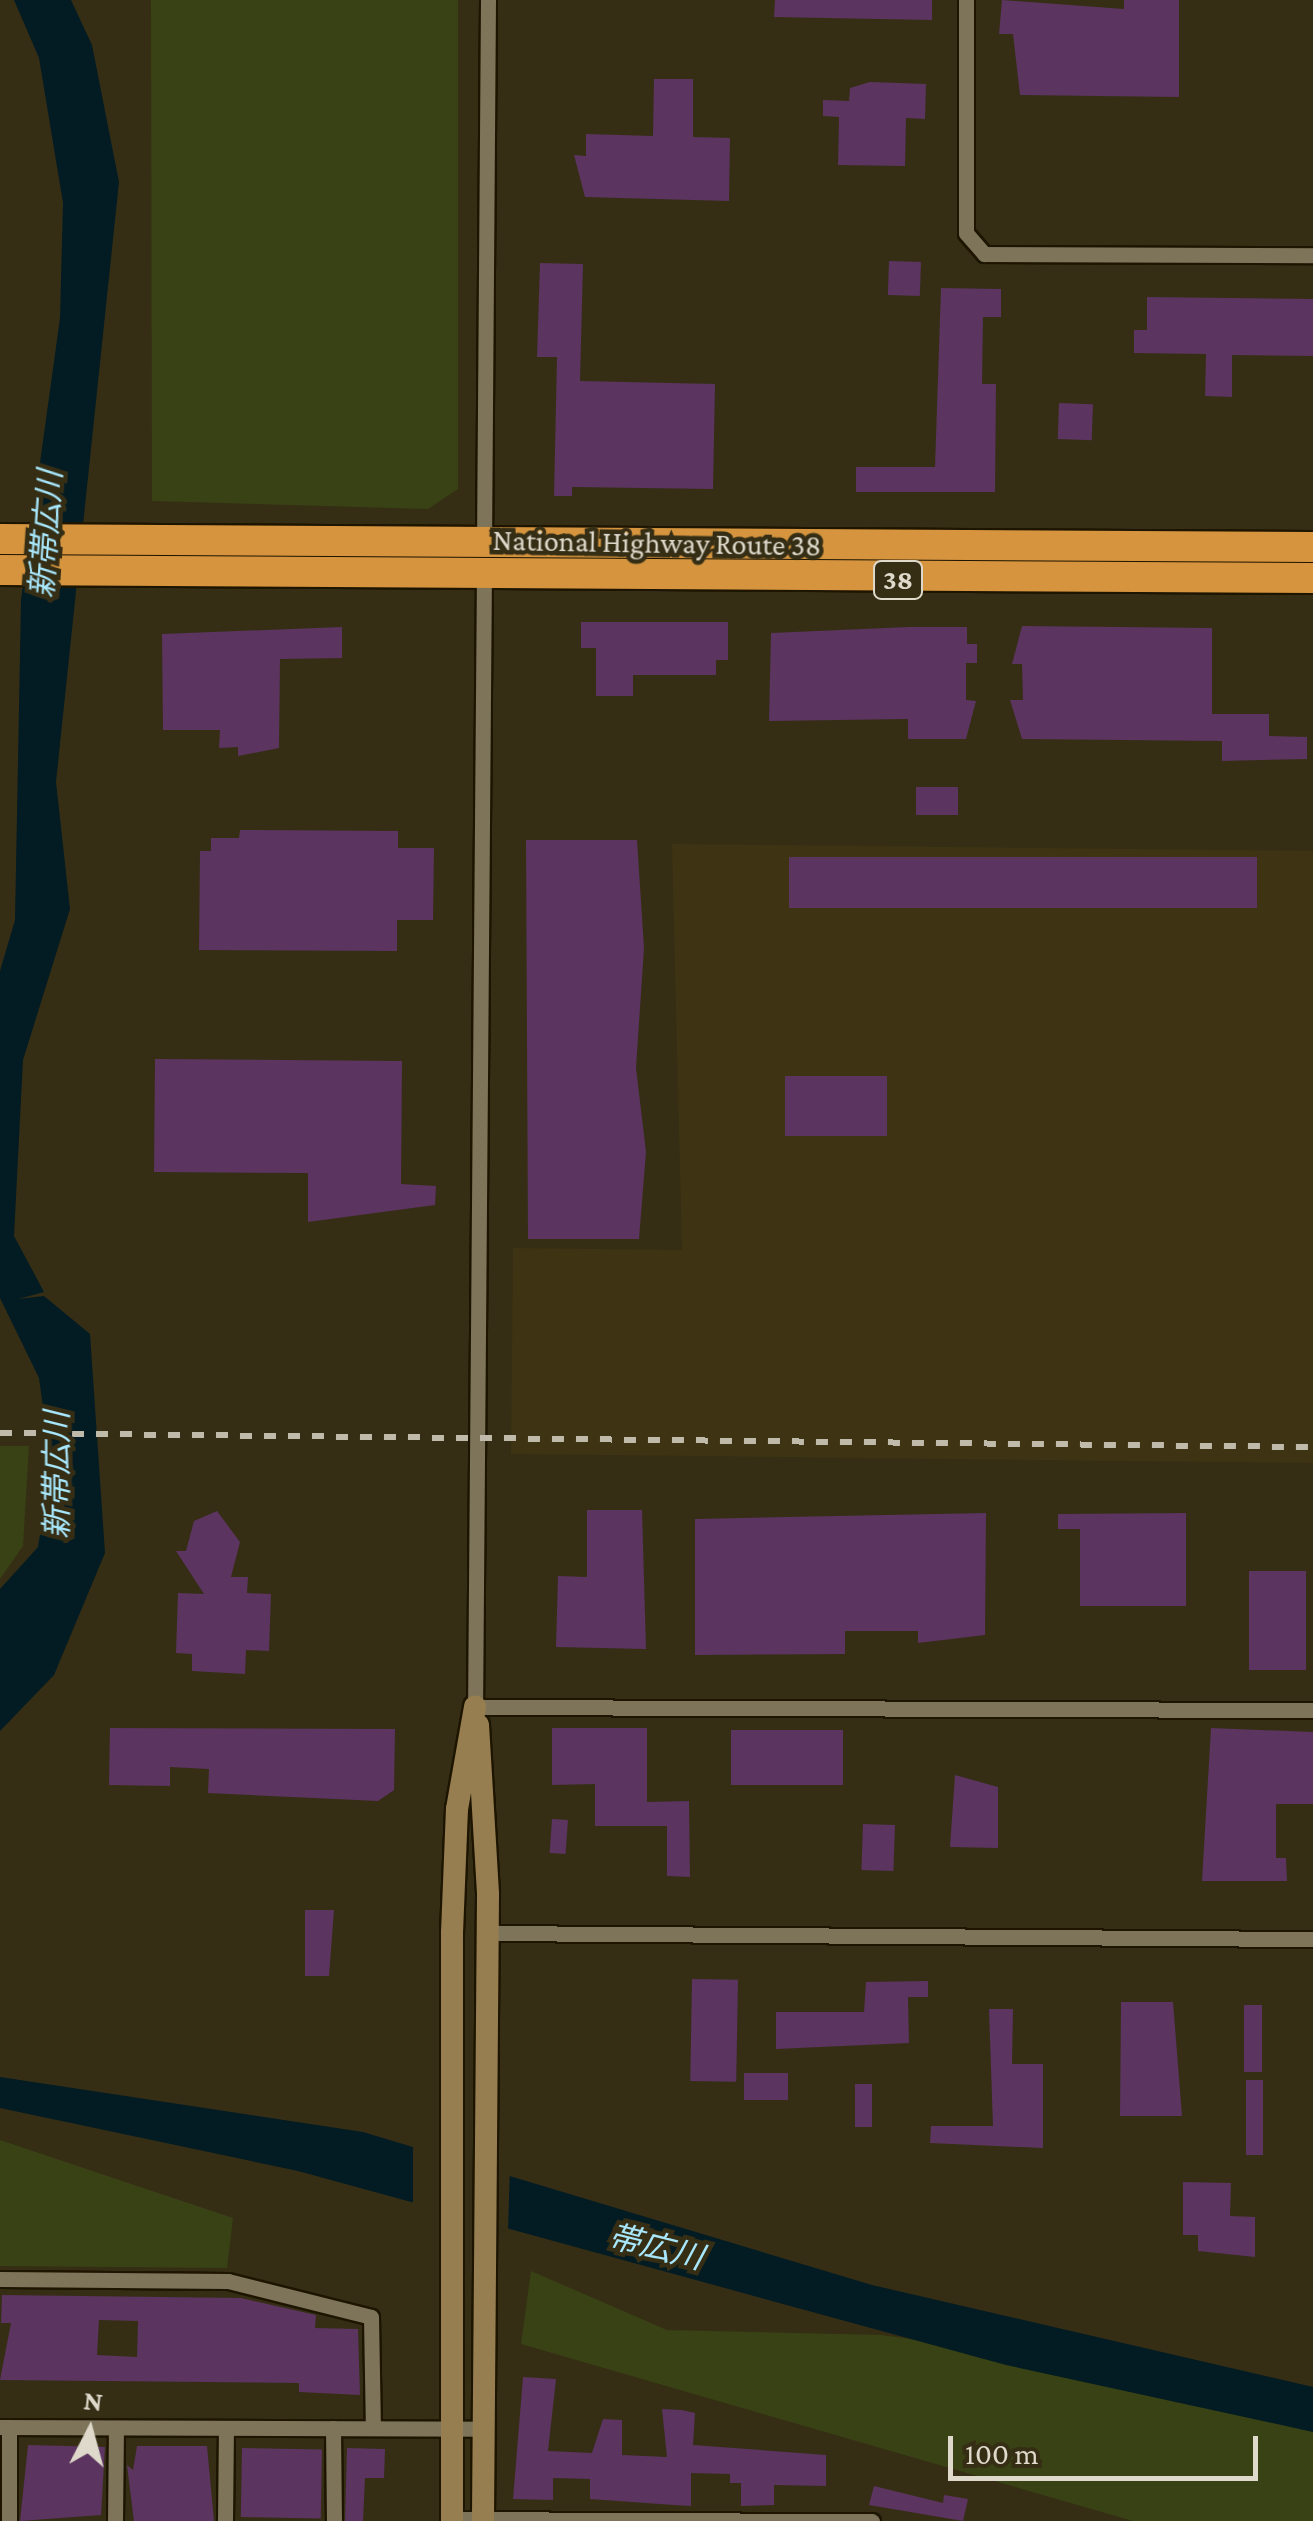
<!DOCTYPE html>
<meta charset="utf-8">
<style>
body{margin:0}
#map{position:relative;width:1313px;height:2521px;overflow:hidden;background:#352e15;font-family:"Crimson Pro","Noto Sans JP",serif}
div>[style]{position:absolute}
.built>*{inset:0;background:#3e3413}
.green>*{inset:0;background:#384214}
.water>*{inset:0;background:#031b23}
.pier>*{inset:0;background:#352e15}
.building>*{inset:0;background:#5b345f;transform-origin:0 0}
.roads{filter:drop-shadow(2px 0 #1d1500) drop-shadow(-2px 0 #1d1500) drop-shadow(0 2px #1d1500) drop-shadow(0 -2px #1d1500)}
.street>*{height:15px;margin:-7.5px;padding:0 7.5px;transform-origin:7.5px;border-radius:7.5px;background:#7d7459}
.secondary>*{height:22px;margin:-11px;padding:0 11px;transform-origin:11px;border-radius:11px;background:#977e51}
.highway>*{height:30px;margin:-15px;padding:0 15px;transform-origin:15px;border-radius:15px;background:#d5943d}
.rail>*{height:6px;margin-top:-3px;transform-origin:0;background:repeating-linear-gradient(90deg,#bfbaaa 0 12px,transparent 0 24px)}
span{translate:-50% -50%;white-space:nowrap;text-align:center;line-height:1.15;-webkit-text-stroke:9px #352e15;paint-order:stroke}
.shield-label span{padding:2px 8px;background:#352e15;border:2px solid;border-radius:8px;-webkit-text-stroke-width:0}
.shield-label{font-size:28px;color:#ded9cb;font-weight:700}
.street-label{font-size:30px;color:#ded9cb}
.water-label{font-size:32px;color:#a8e7fb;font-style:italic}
.north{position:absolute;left:40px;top:2381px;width:100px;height:100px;-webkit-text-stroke:8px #352e15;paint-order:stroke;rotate:6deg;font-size:28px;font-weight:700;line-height:40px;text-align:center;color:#ded9cb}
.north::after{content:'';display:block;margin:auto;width:35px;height:45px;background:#ded9cb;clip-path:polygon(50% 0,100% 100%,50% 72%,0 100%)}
.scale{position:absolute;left:948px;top:2436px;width:310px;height:45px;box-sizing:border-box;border:5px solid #ded9cb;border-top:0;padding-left:12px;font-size:30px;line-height:35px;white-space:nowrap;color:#ded9cb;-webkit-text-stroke:8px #352e15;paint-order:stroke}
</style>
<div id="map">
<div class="built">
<i style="clip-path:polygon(672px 844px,1313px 851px,1313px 1463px,511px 1454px,513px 1248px,682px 1250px)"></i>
</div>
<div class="green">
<i style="clip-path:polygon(151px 0,458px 0,458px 489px,428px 509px,152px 501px)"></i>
<i style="clip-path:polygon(0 1446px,29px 1446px,23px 1546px,0 1579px)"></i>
<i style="clip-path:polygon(0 2140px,233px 2218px,227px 2268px,0 2266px)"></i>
<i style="clip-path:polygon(531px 2271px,667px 2330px,882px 2335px,1014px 2354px,1313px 2424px,1313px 2521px,1133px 2521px,521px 2344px)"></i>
</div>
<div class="water">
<i style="clip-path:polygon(14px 0,71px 0,92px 45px,119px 182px,56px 782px,70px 909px,23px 1060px,14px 1236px,44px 1292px,18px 1299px,44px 1296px,90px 1334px,105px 1553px,54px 1675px,0 1731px,0 1589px,38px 1547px,51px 1465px,39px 1378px,0 1298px,0 971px,15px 920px,21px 600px,60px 318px,63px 203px,39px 58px)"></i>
<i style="clip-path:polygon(0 2077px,363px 2132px,872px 2285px,1313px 2387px,1313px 2432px,1006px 2365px,298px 2171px,0 2108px)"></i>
</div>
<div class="pier">
<i style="clip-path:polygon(413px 2140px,510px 2166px,508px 2232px,413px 2207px)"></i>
</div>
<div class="building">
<i style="clip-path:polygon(775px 0,932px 0,932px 20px,774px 17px)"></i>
<i style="clip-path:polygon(1002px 0,1124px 9px,1124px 0,1179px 0,1179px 97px,1020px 95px,1013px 34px,999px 34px)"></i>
<i style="clip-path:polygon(654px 79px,693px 79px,693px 137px,730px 138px,729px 201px,585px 197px,574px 155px,586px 156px,586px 134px,653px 136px)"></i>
<i style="clip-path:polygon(870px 82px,926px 84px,925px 119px,906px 118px,905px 166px,838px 165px,839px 117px,823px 116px,823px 100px,849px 101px,850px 88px)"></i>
<i style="left:889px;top:261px;width:32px;height:34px;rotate:2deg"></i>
<i style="clip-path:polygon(540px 263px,583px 264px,580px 381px,715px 384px,713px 489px,572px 487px,572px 496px,554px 496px,557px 357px,537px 357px)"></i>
<i style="clip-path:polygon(941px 288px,1001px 289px,1001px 317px,983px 317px,982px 384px,996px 384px,995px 492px,856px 492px,856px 467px,935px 467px)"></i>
<i style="clip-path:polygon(1147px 297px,1313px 299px,1313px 356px,1232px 355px,1232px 397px,1205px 396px,1206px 354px,1134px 353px,1134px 330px,1147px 330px)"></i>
<i style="left:1059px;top:403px;width:34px;height:36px;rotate:2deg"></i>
<i style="clip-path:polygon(581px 622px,728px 622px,728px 660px,716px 660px,716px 675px,633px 675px,633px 696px,596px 696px,596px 648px,581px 648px)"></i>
<i style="clip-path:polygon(1022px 626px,1212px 628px,1212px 714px,1269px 714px,1269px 736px,1307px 737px,1307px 759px,1222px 761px,1222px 741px,1022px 739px,1010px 700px,1023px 700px,1022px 664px,1012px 664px)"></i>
<i style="clip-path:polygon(342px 627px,342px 658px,280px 659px,279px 748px,238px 756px,238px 747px,219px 748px,220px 730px,163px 730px,162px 634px)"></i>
<i style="clip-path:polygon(909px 627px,967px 627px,967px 644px,977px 644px,977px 663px,966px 663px,966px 700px,976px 701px,966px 739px,908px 739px,908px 719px,769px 721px,771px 633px)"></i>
<i style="left:916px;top:787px;width:42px;height:28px"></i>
<i style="clip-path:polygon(240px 830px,398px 831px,398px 848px,434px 848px,433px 920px,397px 920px,397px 951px,199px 950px,200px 851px,211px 851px,211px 838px,239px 838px)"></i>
<i style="clip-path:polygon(526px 840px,637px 840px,644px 948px,636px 1068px,646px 1152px,639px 1239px,528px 1239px)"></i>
<i style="left:789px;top:857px;width:468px;height:51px"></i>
<i style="clip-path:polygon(155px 1059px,402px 1061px,401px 1184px,436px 1186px,435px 1205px,308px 1222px,308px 1173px,154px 1172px)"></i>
<i style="left:785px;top:1076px;width:102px;height:60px"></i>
<i style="clip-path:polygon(587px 1510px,642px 1510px,646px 1649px,556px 1647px,558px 1576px,587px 1577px)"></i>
<i style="clip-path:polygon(217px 1511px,240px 1542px,231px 1577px,248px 1577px,247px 1593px,271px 1594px,269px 1651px,246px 1650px,245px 1674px,192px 1671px,192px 1654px,176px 1653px,178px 1593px,204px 1594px,176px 1551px,186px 1551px,194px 1521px)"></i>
<i style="clip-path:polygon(986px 1513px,985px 1635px,918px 1643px,918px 1631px,845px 1631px,845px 1654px,695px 1655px,695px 1519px)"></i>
<i style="clip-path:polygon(1186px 1513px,1186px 1606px,1080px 1606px,1080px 1529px,1058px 1529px,1058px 1514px)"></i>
<i style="left:1249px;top:1571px;width:57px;height:99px"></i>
<i style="clip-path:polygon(110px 1728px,395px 1729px,394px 1790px,378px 1801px,208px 1793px,209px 1769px,170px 1767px,170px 1786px,109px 1785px)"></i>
<i style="clip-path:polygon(552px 1728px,647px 1728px,647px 1802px,689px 1801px,690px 1877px,667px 1876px,667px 1826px,595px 1826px,595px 1784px,552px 1785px)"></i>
<i style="clip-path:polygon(1211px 1728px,1313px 1732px,1313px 1804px,1276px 1804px,1276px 1858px,1286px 1858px,1287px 1881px,1202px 1881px)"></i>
<i style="left:731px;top:1730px;width:112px;height:55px"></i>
<i style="clip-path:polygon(955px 1775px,998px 1787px,998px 1848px,950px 1847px)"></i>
<i style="left:552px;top:1819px;width:16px;height:34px;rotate:4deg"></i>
<i style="left:863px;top:1824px;width:32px;height:46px;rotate:2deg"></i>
<i style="clip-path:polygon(305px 1910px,334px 1910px,329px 1976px,305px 1976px)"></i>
<i style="left:692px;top:1979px;width:46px;height:102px;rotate:1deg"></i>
<i style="clip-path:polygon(928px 1981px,928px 1997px,908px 1997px,909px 2043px,776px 2049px,776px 2012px,864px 2012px,866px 1982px)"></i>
<i style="clip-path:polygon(1121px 2002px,1173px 2002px,1182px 2116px,1120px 2116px)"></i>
<i style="left:1244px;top:2005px;width:18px;height:67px"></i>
<i style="clip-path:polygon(989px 2009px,1013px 2009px,1012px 2064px,1043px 2064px,1043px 2148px,930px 2143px,931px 2126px,993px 2126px)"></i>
<i style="left:788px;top:2073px;width:27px;height:44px;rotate:90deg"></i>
<i style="left:1246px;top:2080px;width:17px;height:75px"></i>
<i style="left:855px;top:2084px;width:17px;height:43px"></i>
<i style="clip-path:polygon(1183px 2182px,1231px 2183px,1230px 2216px,1255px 2217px,1255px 2257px,1198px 2251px,1198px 2235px,1183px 2235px)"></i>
<i style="clip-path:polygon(evenodd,2px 2295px,241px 2298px,316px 2315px,315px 2328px,358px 2329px,360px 2395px,299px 2392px,299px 2383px,0 2380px,11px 2323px,1px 2323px,2px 2295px,99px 2320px,138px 2321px,137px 2357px,97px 2355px,99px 2320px)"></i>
<i style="clip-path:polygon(523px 2377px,556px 2379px,548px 2451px,592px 2453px,603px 2419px,622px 2420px,622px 2455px,667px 2457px,662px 2409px,682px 2410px,695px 2413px,693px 2445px,826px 2455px,826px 2486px,774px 2485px,774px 2505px,741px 2506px,741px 2483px,730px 2483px,730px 2474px,691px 2473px,691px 2506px,674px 2505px,590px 2499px,590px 2479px,553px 2478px,553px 2500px,513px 2499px)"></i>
<i style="clip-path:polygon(28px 2445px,105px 2447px,101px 2515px,20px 2521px)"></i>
<i style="clip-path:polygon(137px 2446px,207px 2446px,214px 2521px,134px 2521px,127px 2465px,133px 2470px)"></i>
<i style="left:242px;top:2448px;width:80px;height:69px;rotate:1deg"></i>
<i style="clip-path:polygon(347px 2448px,385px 2449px,384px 2478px,365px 2478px,363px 2521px,345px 2521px)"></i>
<i style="clip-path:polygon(874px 2486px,943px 2503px,944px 2495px,968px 2499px,963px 2521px,869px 2505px)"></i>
</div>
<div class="roads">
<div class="street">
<i style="left:966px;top:0;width:233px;rotate:90deg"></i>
<i style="left:966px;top:233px;width:28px;rotate:49deg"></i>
<i style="left:984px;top:254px;width:329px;rotate:0.2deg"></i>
<i style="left:484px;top:546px;width:546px;rotate:-89.58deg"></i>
<i style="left:484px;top:569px;width:1138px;rotate:90.45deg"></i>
<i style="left:475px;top:1707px;width:838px;rotate:0.21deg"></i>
<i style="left:487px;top:1933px;width:826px;rotate:0.42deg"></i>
<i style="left:0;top:2279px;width:228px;rotate:0.5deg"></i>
<i style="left:228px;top:2281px;width:147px;rotate:14.1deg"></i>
<i style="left:371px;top:2317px;width:111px;rotate:89deg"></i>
<i style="left:0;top:2427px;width:484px;rotate:0.2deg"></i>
<i style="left:333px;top:2428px;width:93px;rotate:89.4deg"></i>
<i style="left:452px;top:2519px;width:420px;rotate:0.3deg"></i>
<i style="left:9px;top:2521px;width:94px;rotate:-90deg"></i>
<i style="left:115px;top:2521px;width:91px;rotate:-89.4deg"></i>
<i style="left:225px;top:2521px;width:92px;rotate:-89.4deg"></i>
</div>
<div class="secondary">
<i style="left:478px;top:1725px;width:170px;rotate:86.6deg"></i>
<i style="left:488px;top:1895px;width:626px;rotate:90.46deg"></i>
<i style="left:452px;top:2521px;width:588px;rotate:-90deg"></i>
<i style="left:452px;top:1933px;width:124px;rotate:-87.7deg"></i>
<i style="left:457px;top:1809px;width:104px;rotate:-80deg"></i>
</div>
<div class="highway">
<i style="left:0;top:539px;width:1313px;rotate:0.35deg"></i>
<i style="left:0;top:570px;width:1313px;rotate:0.35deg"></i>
</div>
</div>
<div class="rail">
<i style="left:0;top:1433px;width:1313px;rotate:0.61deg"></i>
</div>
<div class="shield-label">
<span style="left:898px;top:580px">38</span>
</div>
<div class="street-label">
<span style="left:657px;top:543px;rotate:1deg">National Highway Route 38</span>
</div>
<div class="water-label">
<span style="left:46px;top:534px;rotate:-86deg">新帯広川</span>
<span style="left:57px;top:1475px;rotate:-90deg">新帯広川</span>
<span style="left:656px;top:2247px;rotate:14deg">帯広川</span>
</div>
<div class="north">N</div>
<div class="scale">100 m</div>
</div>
